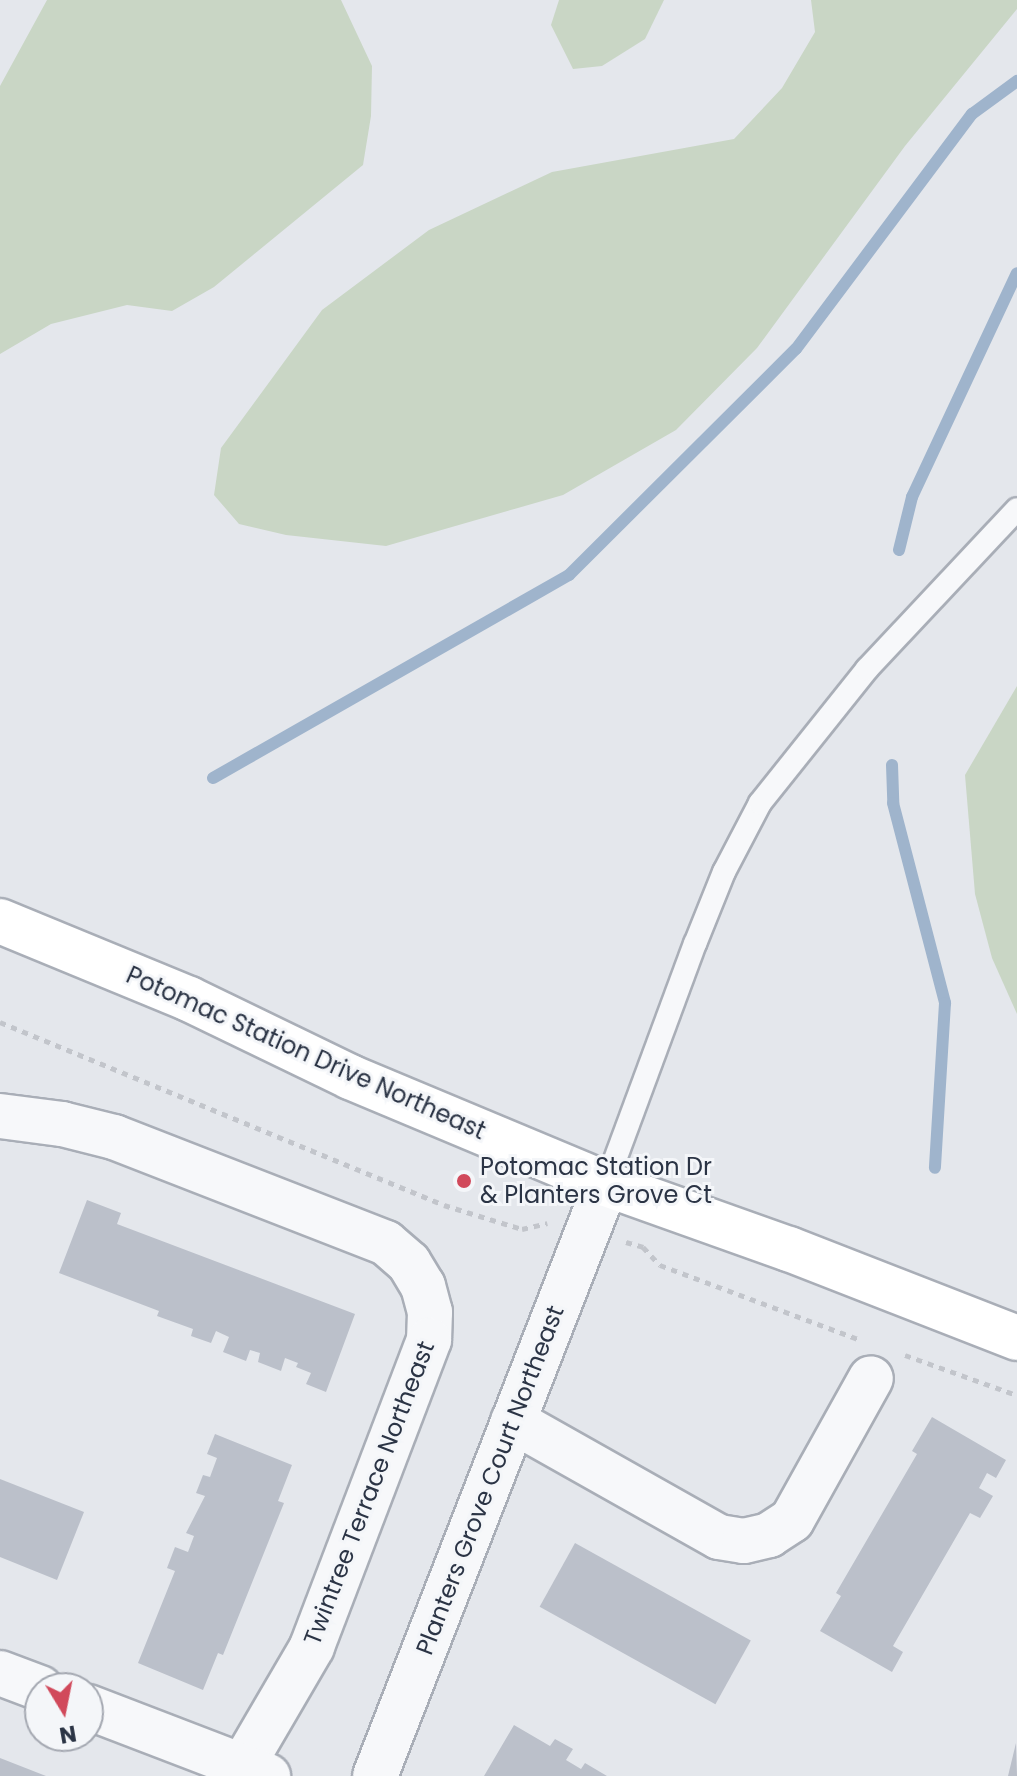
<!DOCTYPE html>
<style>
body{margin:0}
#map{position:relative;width:1017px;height:1776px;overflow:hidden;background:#e4e7ec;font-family:Poppins,sans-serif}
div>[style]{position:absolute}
.green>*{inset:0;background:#c9d6c5}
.stream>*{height:12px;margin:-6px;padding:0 6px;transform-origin:6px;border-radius:6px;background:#9fb4cc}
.building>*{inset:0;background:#bbc0ca;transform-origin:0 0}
.path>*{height:5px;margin-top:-2.5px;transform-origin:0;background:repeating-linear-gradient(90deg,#c2c5cb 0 6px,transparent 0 12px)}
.roads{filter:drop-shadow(2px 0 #a9aeb7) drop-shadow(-2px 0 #a9aeb7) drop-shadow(0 2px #a9aeb7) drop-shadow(0 -2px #a9aeb7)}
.lane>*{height:22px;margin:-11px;padding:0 11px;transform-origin:11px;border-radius:11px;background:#f7f8fa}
.street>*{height:44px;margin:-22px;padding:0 22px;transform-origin:22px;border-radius:22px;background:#f7f8fa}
.secondary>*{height:44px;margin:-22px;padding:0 22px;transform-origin:22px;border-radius:22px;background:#fff}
.dots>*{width:22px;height:22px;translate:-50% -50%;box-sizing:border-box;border:4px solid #f4f6f9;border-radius:50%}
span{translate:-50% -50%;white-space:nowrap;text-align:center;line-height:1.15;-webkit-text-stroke:6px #f4f6f9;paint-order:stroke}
.street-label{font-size:24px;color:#2b3445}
.poi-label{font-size:24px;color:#2b3445}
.left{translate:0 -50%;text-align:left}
.north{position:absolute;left:24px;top:1672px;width:80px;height:80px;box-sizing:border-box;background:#f4f6f9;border:2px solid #a4a8b1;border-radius:50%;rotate:170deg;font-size:22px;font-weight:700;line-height:32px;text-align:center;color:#2b3445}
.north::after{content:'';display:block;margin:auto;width:28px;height:36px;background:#d1495b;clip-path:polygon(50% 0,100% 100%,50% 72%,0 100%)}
</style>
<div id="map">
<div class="green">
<i style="clip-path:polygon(47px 0,341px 0,372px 66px,371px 116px,363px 165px,214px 287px,172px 311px,127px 305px,51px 324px,0 354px,0 86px)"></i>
<i style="clip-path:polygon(559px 0,664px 0,645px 39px,602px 66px,573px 69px,551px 25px)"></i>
<i style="clip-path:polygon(811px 0,1017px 0,1017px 9px,905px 146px,757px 348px,676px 430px,563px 495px,386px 546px,286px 535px,239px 524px,214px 495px,221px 448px,322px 310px,429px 230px,552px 172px,734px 139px,782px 88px,815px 32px)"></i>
<i style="clip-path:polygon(1017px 686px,1017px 1014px,992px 958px,975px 894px,965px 775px)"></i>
</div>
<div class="stream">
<i style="left:899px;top:550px;width:55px;rotate:-76.2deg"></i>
<i style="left:912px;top:497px;width:247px;rotate:-64.9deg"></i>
<i style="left:892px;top:765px;width:38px;rotate:88deg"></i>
<i style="left:893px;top:803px;width:207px;rotate:75.4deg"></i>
<i style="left:945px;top:1003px;width:165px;rotate:93.5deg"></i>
<i style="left:213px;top:778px;width:410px;rotate:-29.7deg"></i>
<i style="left:569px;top:575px;width:320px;rotate:-44.9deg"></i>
<i style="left:796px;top:349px;width:294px;rotate:-53.2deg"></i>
<i style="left:972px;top:114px;width:56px;rotate:-36.3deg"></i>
</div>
<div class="building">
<i style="clip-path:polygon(87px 1200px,121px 1213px,117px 1224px,355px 1314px,326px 1392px,306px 1384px,311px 1373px,296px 1367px,298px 1363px,285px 1358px,281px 1371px,258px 1362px,260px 1353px,250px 1350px,246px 1361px,223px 1352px,229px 1337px,216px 1331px,211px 1343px,191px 1336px,193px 1329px,157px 1316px,159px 1311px,59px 1273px)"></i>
<i style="clip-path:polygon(932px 1417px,1006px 1460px,996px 1478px,987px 1473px,979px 1488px,993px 1496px,980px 1518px,970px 1513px,893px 1646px,903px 1652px,892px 1672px,820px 1631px,841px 1596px,836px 1593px,917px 1454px,912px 1451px)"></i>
<i style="clip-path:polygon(215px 1434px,292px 1465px,278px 1501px,284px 1503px,223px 1655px,218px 1653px,203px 1690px,138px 1663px,175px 1571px,167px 1568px,175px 1547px,188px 1552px,194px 1536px,186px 1533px,205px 1496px,196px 1493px,203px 1475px,210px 1477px,217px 1458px,207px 1454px)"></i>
<i style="clip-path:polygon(0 1479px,84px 1512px,57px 1580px,0 1557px)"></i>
<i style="left:575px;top:1543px;width:201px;height:73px;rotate:29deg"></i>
<i style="clip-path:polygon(514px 1725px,550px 1746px,555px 1739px,573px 1749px,566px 1760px,581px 1769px,585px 1763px,607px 1776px,484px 1776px)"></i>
<i style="clip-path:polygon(1016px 1743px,1017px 1776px,1008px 1776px)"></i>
<i style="clip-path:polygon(0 1758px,46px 1776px,0 1776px)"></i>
</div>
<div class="path">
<i style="left:0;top:1022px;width:480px;rotate:22.4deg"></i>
<i style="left:444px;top:1205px;width:82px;rotate:17.1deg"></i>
<i style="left:522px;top:1229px;width:26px;rotate:-13deg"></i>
<i style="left:626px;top:1242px;width:18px;rotate:16deg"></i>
<i style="left:643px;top:1247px;width:25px;rotate:47deg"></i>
<i style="left:660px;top:1265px;width:211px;rotate:20.5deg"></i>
<i style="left:905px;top:1355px;width:119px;rotate:19.7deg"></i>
</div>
<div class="roads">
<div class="lane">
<i style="left:606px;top:1184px;width:256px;rotate:-69.7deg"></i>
<i style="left:695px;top:944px;width:78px;rotate:-68.1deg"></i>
<i style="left:724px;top:872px;width:78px;rotate:-62.4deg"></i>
<i style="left:760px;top:803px;width:171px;rotate:-51.4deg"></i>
<i style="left:867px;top:669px;width:219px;rotate:-46.8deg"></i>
</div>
<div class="street">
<i style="left:0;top:1116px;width:63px;rotate:7.4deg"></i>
<i style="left:62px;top:1124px;width:54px;rotate:14deg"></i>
<i style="left:114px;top:1137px;width:292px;rotate:21.3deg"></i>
<i style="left:386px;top:1243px;width:30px;rotate:41deg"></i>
<i style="left:409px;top:1263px;width:27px;rotate:59deg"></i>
<i style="left:423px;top:1286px;width:27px;rotate:75deg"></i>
<i style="left:430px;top:1312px;width:28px;rotate:92deg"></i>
<i style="left:429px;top:1340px;width:329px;rotate:110.9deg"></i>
<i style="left:312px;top:1647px;width:137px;rotate:120.3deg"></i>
<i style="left:513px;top:1421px;width:236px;rotate:29.4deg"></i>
<i style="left:719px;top:1537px;width:25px;rotate:9deg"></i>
<i style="left:744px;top:1541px;width:26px;rotate:-13deg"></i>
<i style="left:769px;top:1535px;width:27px;rotate:-33deg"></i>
<i style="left:792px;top:1520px;width:162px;rotate:-60.9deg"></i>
<i style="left:0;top:1673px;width:43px;rotate:20.6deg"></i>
<i style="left:88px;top:1707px;width:193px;rotate:21deg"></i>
<i style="left:375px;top:1776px;width:635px;rotate:-68.68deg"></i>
</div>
<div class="secondary">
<i style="left:0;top:921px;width:204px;rotate:22.4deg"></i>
<i style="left:189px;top:999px;width:179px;rotate:25.8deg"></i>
<i style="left:350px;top:1077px;width:277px;rotate:22.7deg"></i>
<i style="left:606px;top:1184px;width:194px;rotate:19.6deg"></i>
<i style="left:789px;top:1249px;width:245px;rotate:21.3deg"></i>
</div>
</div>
<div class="dots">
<i style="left:464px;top:1181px;background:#d1495b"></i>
</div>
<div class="street-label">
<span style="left:306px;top:1053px;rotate:24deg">Potomac Station Drive Northeast</span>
<span style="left:490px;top:1480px;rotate:-69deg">Planters Grove Court Northeast</span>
<span style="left:369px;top:1493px;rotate:-69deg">Twintree Terrace Northeast</span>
</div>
<div class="poi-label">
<span class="left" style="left:480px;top:1181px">Potomac Station Dr<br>&amp; Planters Grove Ct</span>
</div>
<div class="north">N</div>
</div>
